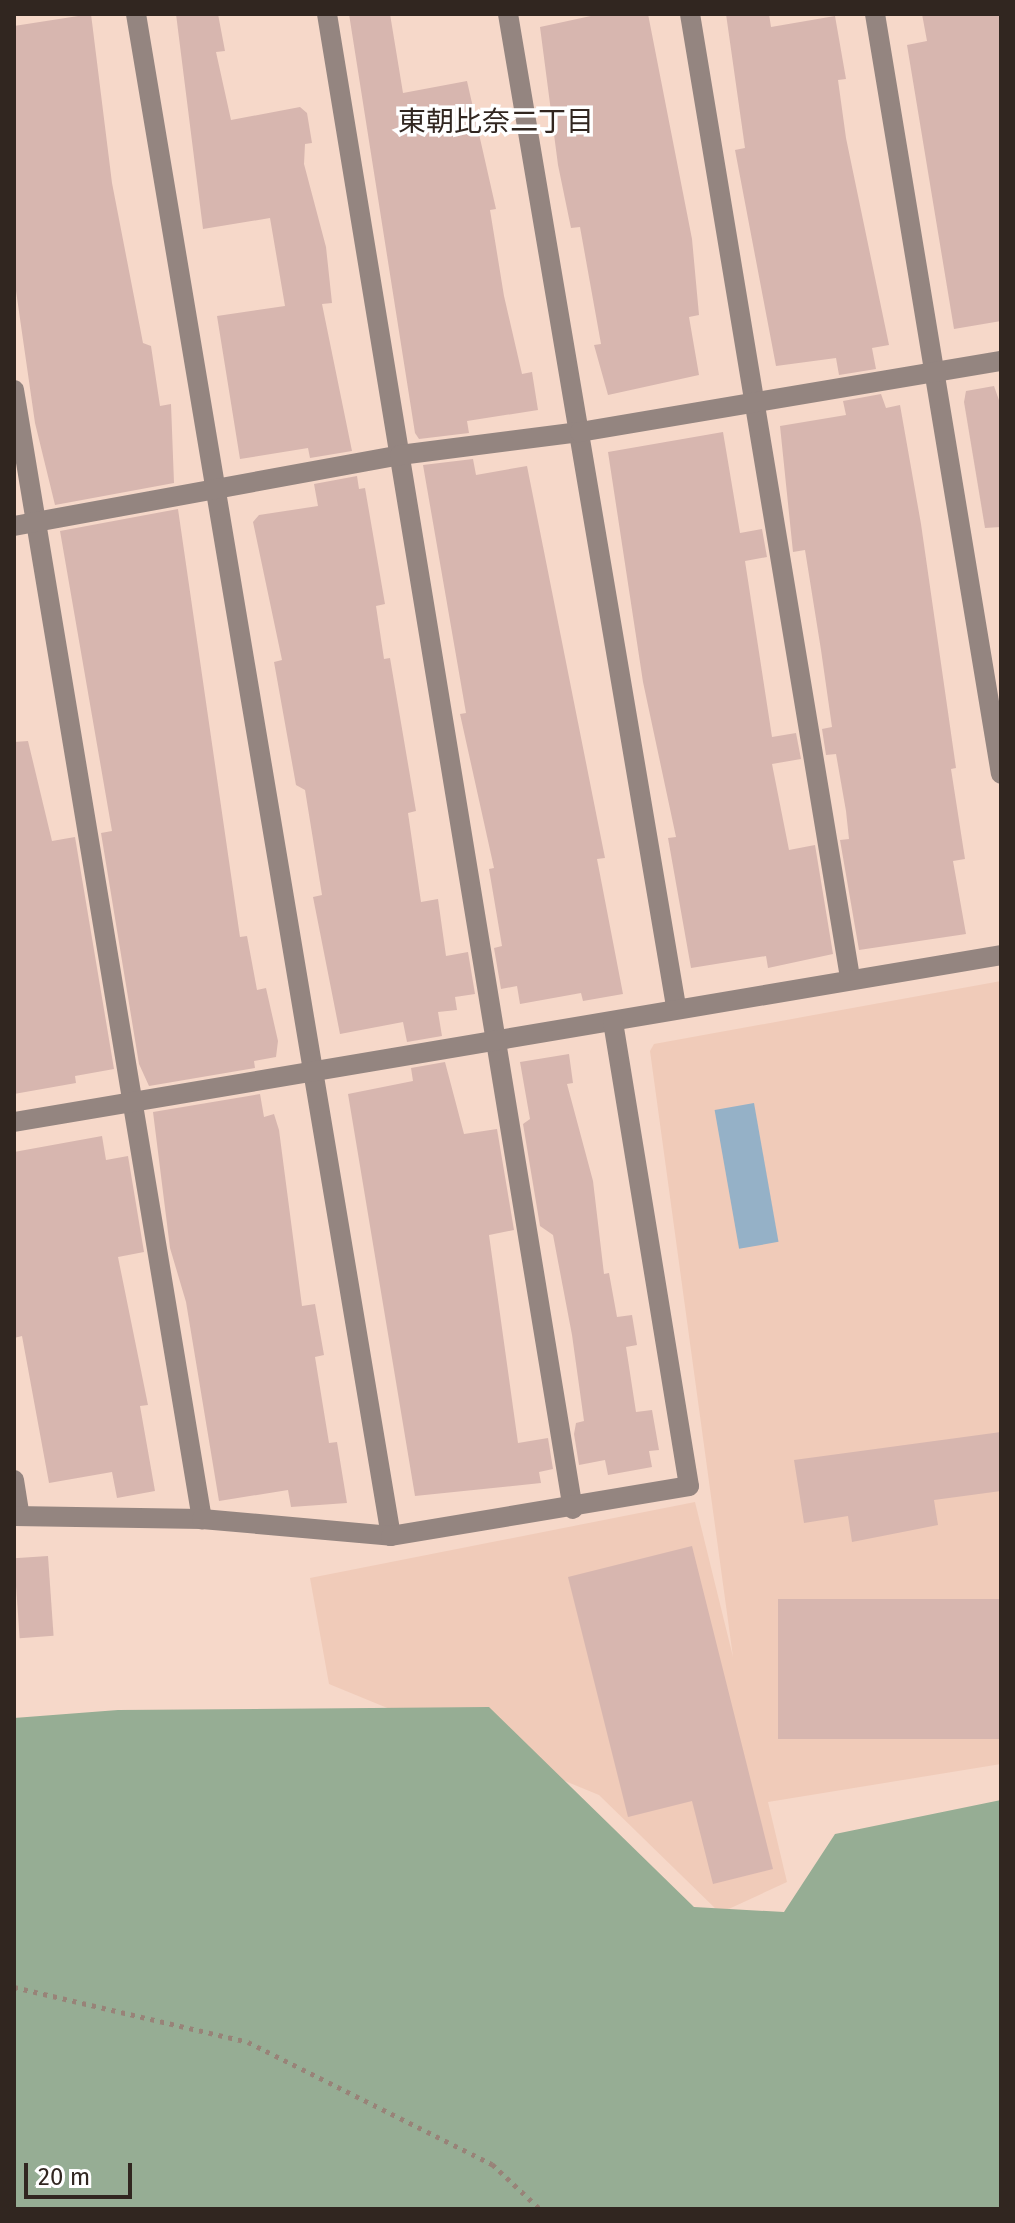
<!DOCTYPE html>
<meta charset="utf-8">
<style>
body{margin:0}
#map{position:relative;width:1015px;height:2223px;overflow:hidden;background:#f6d8c9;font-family:"Fira Sans","Noto Sans JP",sans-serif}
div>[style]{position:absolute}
.built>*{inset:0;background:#f0cbb9}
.forest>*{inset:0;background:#96ad94}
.water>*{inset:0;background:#95b1c7;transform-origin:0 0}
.building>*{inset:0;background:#d7b6af;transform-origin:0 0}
.path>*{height:5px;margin-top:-2.5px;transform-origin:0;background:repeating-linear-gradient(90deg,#988378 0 4px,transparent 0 10px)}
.minor>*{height:20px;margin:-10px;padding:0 10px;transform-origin:10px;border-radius:10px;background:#948580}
span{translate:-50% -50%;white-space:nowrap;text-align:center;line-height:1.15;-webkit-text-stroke:7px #fff;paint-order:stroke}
.neighbourhood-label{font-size:28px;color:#312620}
.frame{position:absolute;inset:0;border:16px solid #312620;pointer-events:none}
.scale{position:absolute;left:24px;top:2163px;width:108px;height:36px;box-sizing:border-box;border:4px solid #312620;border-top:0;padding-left:10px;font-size:24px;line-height:28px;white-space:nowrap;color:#312620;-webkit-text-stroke:6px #fff;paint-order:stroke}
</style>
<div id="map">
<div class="built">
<i style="clip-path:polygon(1001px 981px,1001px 1764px,768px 1802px,787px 1882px,720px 1913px,599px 1795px,329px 1684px,310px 1578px,695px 1502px,733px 1657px,650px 1051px,654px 1044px)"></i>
</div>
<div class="forest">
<i style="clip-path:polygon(489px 1707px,694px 1907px,784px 1912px,835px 1834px,1001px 1800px,1001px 2209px,14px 2209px,14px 1718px,118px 1710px)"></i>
</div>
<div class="water">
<i style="left:754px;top:1103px;width:141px;height:40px;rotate:80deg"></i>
</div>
<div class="building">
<i style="clip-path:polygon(91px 14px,112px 183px,143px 343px,151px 346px,160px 406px,171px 404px,174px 483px,55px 505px,35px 423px,14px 277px,14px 26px)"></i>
<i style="clip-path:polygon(176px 14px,218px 14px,225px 51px,216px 52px,231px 120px,300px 107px,307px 113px,312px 143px,305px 144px,304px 164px,326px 247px,332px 303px,322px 304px,352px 451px,310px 458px,308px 448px,240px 459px,217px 316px,285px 306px,270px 218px,203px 229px)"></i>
<i style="clip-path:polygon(349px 14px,390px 14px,403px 93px,467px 81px,496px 209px,490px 210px,504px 296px,522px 374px,532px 372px,538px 410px,467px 421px,469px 433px,419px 439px,415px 433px)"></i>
<i style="clip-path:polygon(600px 14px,648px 14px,692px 239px,699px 315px,689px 317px,699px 375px,608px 395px,594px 345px,601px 344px,580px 227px,571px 228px,558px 165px,540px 27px)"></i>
<i style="clip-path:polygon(726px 14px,769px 14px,771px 27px,835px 16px,846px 79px,838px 80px,846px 138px,889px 345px,872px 348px,876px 369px,839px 375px,836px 358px,776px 366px,735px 150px,745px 148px)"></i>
<i style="clip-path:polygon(922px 14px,1001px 14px,1001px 321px,954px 329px,907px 45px,927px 41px)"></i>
<i style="clip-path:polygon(994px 386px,1001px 406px,1001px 527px,985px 528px,964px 402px,966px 391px)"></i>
<i style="clip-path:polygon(881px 394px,886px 408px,900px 405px,921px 524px,956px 768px,951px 769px,965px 859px,953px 861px,966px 934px,859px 950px,840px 840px,849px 839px,846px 811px,836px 754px,826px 755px,822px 729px,832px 727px,821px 650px,805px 550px,793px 552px,780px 426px,846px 415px,843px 401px)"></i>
<i style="clip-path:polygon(723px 432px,740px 533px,762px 529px,767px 557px,745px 561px,772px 737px,796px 733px,801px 759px,772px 764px,789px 850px,815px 845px,833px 954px,768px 968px,766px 956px,691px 968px,668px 838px,676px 837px,643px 682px,608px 452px)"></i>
<i style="clip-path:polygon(473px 459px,476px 475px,527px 466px,599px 828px,605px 858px,597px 859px,623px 994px,583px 1001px,581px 993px,520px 1004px,517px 986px,501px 989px,494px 948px,502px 946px,489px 869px,494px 868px,460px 714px,466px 713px,423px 465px)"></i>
<i style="clip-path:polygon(357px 476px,359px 489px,365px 488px,385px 604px,376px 606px,384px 659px,390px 658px,416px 811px,408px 813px,421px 902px,438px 899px,446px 956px,468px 952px,475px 994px,455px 997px,457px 1010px,438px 1012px,442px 1036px,407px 1042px,403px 1022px,340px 1034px,313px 897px,322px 895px,305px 790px,296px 785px,274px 662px,282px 660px,253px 522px,259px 515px,318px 506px,314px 484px)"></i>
<i style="clip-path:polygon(178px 509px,240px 937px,247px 936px,257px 990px,266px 988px,278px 1041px,276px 1057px,254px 1061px,255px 1068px,149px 1086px,139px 1064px,101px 833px,112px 831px,60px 531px)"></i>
<i style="clip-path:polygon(28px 741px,52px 841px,75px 837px,114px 1069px,75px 1076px,76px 1083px,14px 1094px,14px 742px)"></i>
<i style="clip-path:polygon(569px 1054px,573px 1083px,567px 1084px,593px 1181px,604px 1274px,609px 1273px,617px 1317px,632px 1315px,637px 1345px,626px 1347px,636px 1412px,652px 1410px,659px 1450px,649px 1451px,652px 1467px,608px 1475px,605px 1460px,579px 1465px,574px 1434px,576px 1423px,584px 1421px,572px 1335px,553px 1235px,540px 1226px,523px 1124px,530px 1119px,520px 1062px)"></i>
<i style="clip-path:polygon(445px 1062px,464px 1134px,497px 1129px,514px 1230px,489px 1235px,518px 1443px,548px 1438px,553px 1469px,539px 1472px,541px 1483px,415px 1496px,348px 1094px,413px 1081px,411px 1068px)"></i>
<i style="clip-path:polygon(260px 1094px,264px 1117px,274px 1114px,279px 1130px,302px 1306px,315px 1304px,324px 1355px,315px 1357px,329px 1443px,337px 1442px,347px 1503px,291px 1507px,288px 1490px,219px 1501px,186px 1302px,170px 1248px,153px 1112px)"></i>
<i style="clip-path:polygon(102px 1136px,106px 1160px,128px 1156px,144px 1252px,118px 1257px,148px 1405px,140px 1406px,155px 1491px,117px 1498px,112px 1472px,49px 1483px,22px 1336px,14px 1338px,14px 1152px)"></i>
<i style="clip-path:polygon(1001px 1432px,1001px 1491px,934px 1500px,938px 1525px,852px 1542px,848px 1516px,804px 1523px,794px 1460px)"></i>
<i style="clip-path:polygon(692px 1546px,773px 1869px,713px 1884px,692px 1801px,628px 1817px,568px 1577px)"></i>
<i style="left:48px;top:1556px;width:80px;height:34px;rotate:86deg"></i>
<i style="left:1001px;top:1599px;width:140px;height:223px;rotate:90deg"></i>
</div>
<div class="path">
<i style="left:14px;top:1987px;width:240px;rotate:13.2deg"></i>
<i style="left:248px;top:2042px;width:273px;rotate:26.6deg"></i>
<i style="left:492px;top:2164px;width:66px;rotate:43.2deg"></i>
</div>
<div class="minor">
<i style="left:136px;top:14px;width:1543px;rotate:80.49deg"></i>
<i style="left:327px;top:14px;width:1515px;rotate:80.66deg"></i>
<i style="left:508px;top:14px;width:1006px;rotate:80.39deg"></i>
<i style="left:690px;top:14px;width:976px;rotate:80.57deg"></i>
<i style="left:875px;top:14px;width:770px;rotate:80.59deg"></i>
<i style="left:14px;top:390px;width:1145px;rotate:80.55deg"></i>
<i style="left:14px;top:526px;width:392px;rotate:-10.4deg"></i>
<i style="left:400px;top:455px;width:181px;rotate:-7.3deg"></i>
<i style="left:580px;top:432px;width:427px;rotate:-9.6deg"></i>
<i style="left:14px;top:1122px;width:1001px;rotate:-9.6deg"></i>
<i style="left:14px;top:1480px;width:36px;rotate:81deg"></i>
<i style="left:14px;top:1516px;width:188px;rotate:0.9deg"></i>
<i style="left:202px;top:1519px;width:190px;rotate:5.1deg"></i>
<i style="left:391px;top:1536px;width:302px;rotate:-9.5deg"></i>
<i style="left:689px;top:1486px;width:469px;rotate:-99.3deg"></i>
</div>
<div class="neighbourhood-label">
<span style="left:496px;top:122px">東朝比奈二丁目</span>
</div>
<div class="frame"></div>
<div class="scale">20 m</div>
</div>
